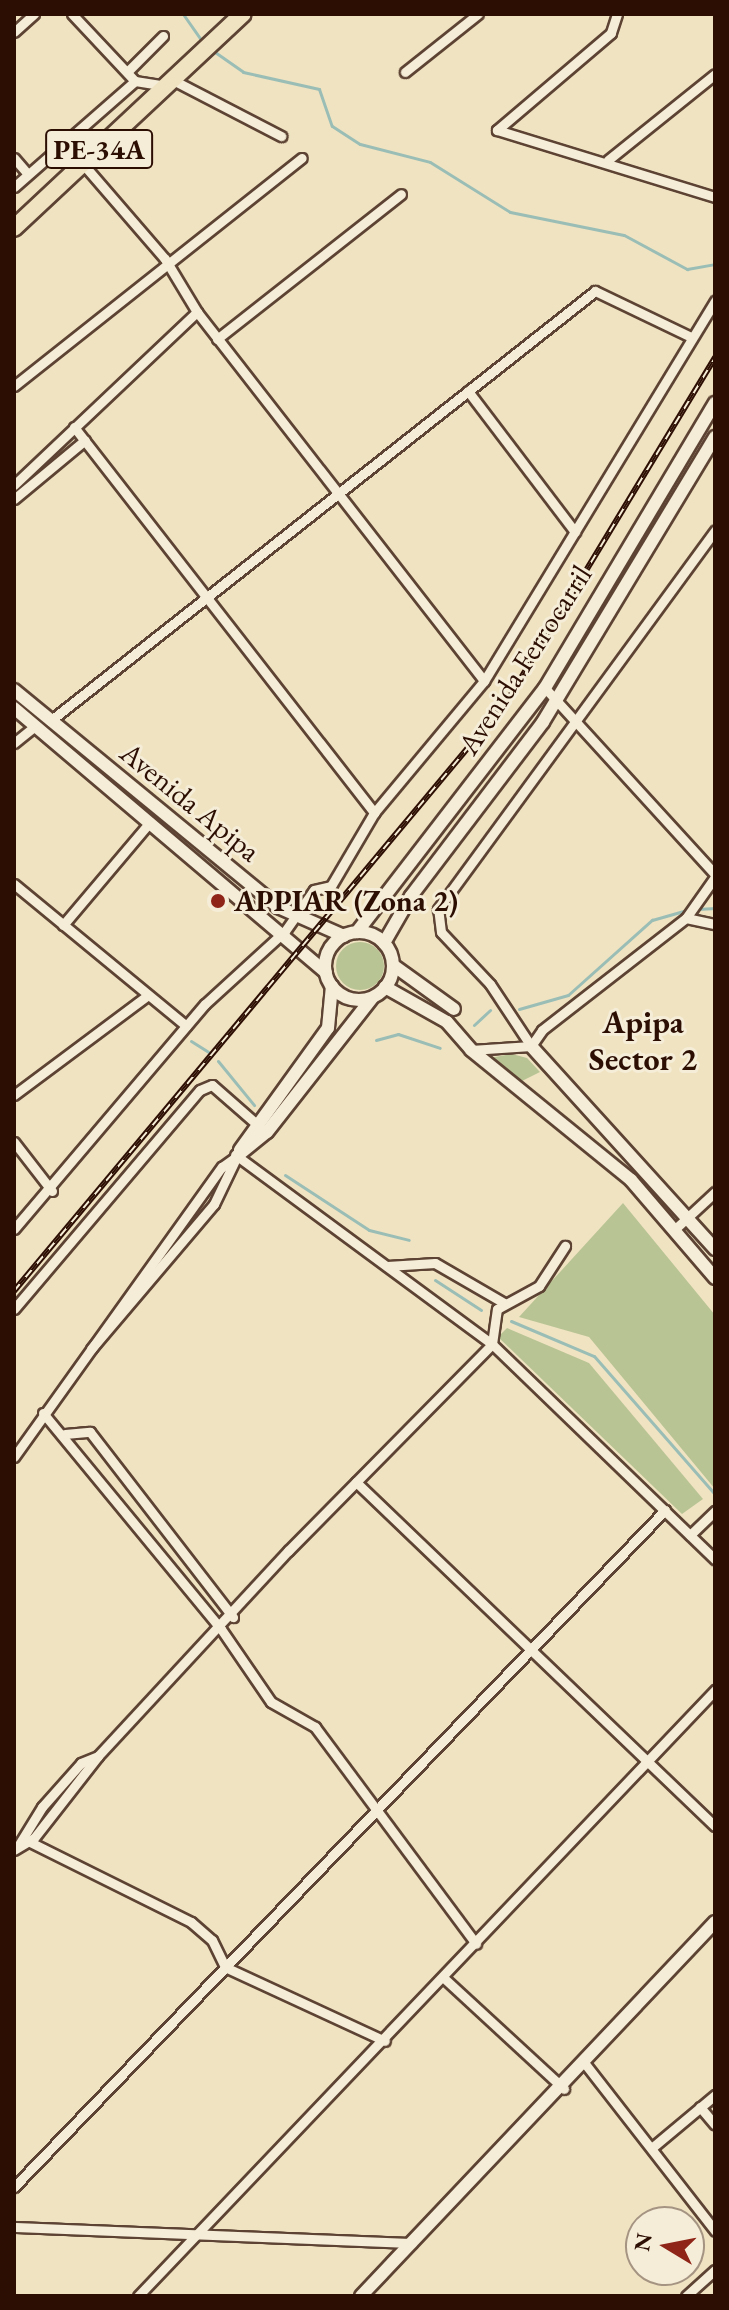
<!DOCTYPE html>
<style>
body{margin:0}
#map{position:relative;width:729px;height:2310px;overflow:hidden;background:#f0e3c2;font-family:"EB Garamond",serif}
div>[style]{position:absolute}
.green>*{inset:0;background:#b9c494}
.round{border-radius:50%}
.stream>*{height:3px;margin:-1.5px;padding:0 1.5px;transform-origin:1.5px;border-radius:1.5px;background:#9abeb5}
.roads{filter:drop-shadow(2px 0 #5d4333) drop-shadow(-2px 0 #5d4333) drop-shadow(0 2px #5d4333) drop-shadow(0 -2px #5d4333)}
.street>*{height:9px;margin:-4.5px;padding:0 4.5px;transform-origin:4.5px;border-radius:4.5px;background:#f5edd7}
.secondary>*{height:12px;margin:-6px;padding:0 6px;transform-origin:6px;border-radius:6px;background:#f5edd7}
.secondary>.ring{margin:-6px;padding:0;box-sizing:content-box;background:none;border:12px solid #f5edd7;border-radius:50%}
.highway>*{height:16px;margin:-8px;padding:0 8px;transform-origin:8px;border-radius:8px;background:#f0e3c2}
.rail>*{height:6px;margin-top:-3px;transform-origin:0;background:repeating-linear-gradient(90deg,#f5edd7 0 9px,#2c0e03 0 18px);box-sizing:border-box;border-block:2px solid #2c0e03}
.dots>*{width:22px;height:22px;translate:-50% -50%;box-sizing:border-box;border:4px solid #f5edd7;border-radius:50%}
span{translate:-50% -50%;white-space:nowrap;text-align:center;line-height:1.15;-webkit-text-stroke:6px #f5edd7;paint-order:stroke}
.shield-label span{padding:2px 6px;background:#f5edd7;border:2px solid;border-radius:6px;-webkit-text-stroke-width:0}
.shield-label{font-size:28px;color:#2c0e03;font-weight:700}
.street-label{font-size:30px;color:#2c0e03}
.poi-label{font-size:30px;color:#2c0e03;font-weight:700}
.left{translate:0 -50%;text-align:left}
.neighbourhood-label{font-size:32px;color:#2c0e03;font-weight:700}
.frame{position:absolute;inset:0;border:16px solid #2c0e03;pointer-events:none}
.north{position:absolute;left:625px;top:2206px;width:80px;height:80px;box-sizing:border-box;background:#f5edd7;border:2px solid #a59482;border-radius:50%;rotate:280deg;font-size:22px;font-weight:700;line-height:32px;text-align:center;color:#2c0e03}
.north::after{content:'';display:block;margin:auto;width:28px;height:36px;background:#8f2418;clip-path:polygon(50% 0,100% 100%,50% 72%,0 100%)}
</style>
<div id="map">
<div class="green">
<i class="round" style="left:336px;top:942px;width:48px;height:48px"></i>
<i style="clip-path:polygon(512px 1054px,527px 1058px,540px 1072px,522px 1081px,484px 1059px)"></i>
<i style="clip-path:polygon(623px 1203px,715px 1315px,715px 1489px,589px 1337px,519px 1317px)"></i>
<i style="clip-path:polygon(507px 1328px,589px 1363px,703px 1499px,682px 1514px,498px 1337px)"></i>
</div>
<div class="stream">
<i style="left:183px;top:14px;width:35px;rotate:55deg"></i>
<i style="left:212px;top:50px;width:38px;rotate:35deg"></i>
<i style="left:243px;top:72px;width:78px;rotate:12.6deg"></i>
<i style="left:319px;top:89px;width:39px;rotate:71deg"></i>
<i style="left:332px;top:126px;width:33px;rotate:33deg"></i>
<i style="left:360px;top:144px;width:72px;rotate:14.4deg"></i>
<i style="left:430px;top:162px;width:94px;rotate:32deg"></i>
<i style="left:510px;top:212px;width:116px;rotate:11.4deg"></i>
<i style="left:624px;top:235px;width:72px;rotate:28.4deg"></i>
<i style="left:687px;top:269px;width:28px;rotate:-10deg"></i>
<i style="left:698px;top:909px;width:17px;rotate:-3deg"></i>
<i style="left:519px;top:1009px;width:51px;rotate:-15.9deg"></i>
<i style="left:568px;top:995px;width:113px;rotate:-41.8deg"></i>
<i style="left:652px;top:920px;width:40px;rotate:-16deg"></i>
<i style="left:474px;top:1025px;width:22px;rotate:-43deg"></i>
<i style="left:376px;top:1040px;width:23px;rotate:-15deg"></i>
<i style="left:398px;top:1034px;width:44px;rotate:18.4deg"></i>
<i style="left:191px;top:1041px;width:22px;rotate:32deg"></i>
<i style="left:218px;top:1061px;width:57px;rotate:50.7deg"></i>
<i style="left:285px;top:1175px;width:100px;rotate:33.2deg"></i>
<i style="left:369px;top:1230px;width:41px;rotate:14deg"></i>
<i style="left:435px;top:1280px;width:55px;rotate:33.1deg"></i>
<i style="left:511px;top:1321px;width:90px;rotate:22.9deg"></i>
<i style="left:594px;top:1356px;width:184px;rotate:48.8deg"></i>
</div>
<div class="roads">
<div class="street">
<i style="left:72px;top:14px;width:92px;rotate:46.8deg"></i>
<i style="left:135px;top:81px;width:32px;rotate:9deg"></i>
<i style="left:617px;top:14px;width:20px;rotate:108deg"></i>
<i style="left:611px;top:33px;width:150px;rotate:139.6deg"></i>
<i style="left:497px;top:130px;width:228px;rotate:17.1deg"></i>
<i style="left:14px;top:32px;width:27px;rotate:-42deg"></i>
<i style="left:127px;top:72px;width:51px;rotate:-45deg"></i>
<i style="left:405px;top:72px;width:93px;rotate:-38.5deg"></i>
<i style="left:173px;top:80px;width:122px;rotate:27.4deg"></i>
<i style="left:14px;top:158px;width:21px;rotate:49deg"></i>
<i style="left:608px;top:160px;width:137px;rotate:-38.8deg"></i>
<i style="left:83px;top:164px;width:125px;rotate:49.2deg"></i>
<i style="left:165px;top:259px;width:62px;rotate:58.9deg"></i>
<i style="left:197px;top:312px;width:467px;rotate:52.1deg"></i>
<i style="left:14px;top:187px;width:161px;rotate:-41.2deg"></i>
<i style="left:217px;top:339px;width:234px;rotate:-38.2deg"></i>
<i style="left:14px;top:386px;width:367px;rotate:-38.4deg"></i>
<i style="left:468px;top:391px;width:177px;rotate:52.8deg"></i>
<i style="left:74px;top:427px;width:489px;rotate:52.1deg"></i>
<i style="left:14px;top:485px;width:252px;rotate:-43.4deg"></i>
<i style="left:14px;top:499px;width:92px;rotate:-39.7deg"></i>
<i style="left:545px;top:688px;width:252px;rotate:47.6deg"></i>
<i style="left:50px;top:721px;width:694px;rotate:-38.27deg"></i>
<i style="left:595px;top:291px;width:106px;rotate:25.6deg"></i>
<i style="left:14px;top:743px;width:27px;rotate:-39deg"></i>
<i style="left:14px;top:884px;width:223px;rotate:39.5deg"></i>
<i style="left:686px;top:918px;width:30px;rotate:12deg"></i>
<i style="left:63px;top:925px;width:135px;rotate:-49.8deg"></i>
<i style="left:531px;top:1046px;width:74px;rotate:-123.5deg"></i>
<i style="left:490px;top:984px;width:71px;rotate:-133.3deg"></i>
<i style="left:441px;top:932px;width:23px;rotate:-97deg"></i>
<i style="left:438px;top:909px;width:469px;rotate:-53.8deg"></i>
<i style="left:531px;top:1046px;width:19px;rotate:-55deg"></i>
<i style="left:542px;top:1030px;width:182px;rotate:-37.9deg"></i>
<i style="left:686px;top:918px;width:50px;rotate:-54.7deg"></i>
<i style="left:471px;top:1050px;width:60px;rotate:-3.8deg"></i>
<i style="left:14px;top:1095px;width:167px;rotate:-36.7deg"></i>
<i style="left:14px;top:1142px;width:62px;rotate:52.2deg"></i>
<i style="left:237px;top:1156px;width:317px;rotate:36.4deg"></i>
<i style="left:492px;top:1344px;width:310px;rotate:44deg"></i>
<i style="left:14px;top:1229px;width:295px;rotate:-49.7deg"></i>
<i style="left:205px;top:1004px;width:108px;rotate:-42.4deg"></i>
<i style="left:285px;top:931px;width:50px;rotate:-54.7deg"></i>
<i style="left:314px;top:890px;width:17px;rotate:-13deg"></i>
<i style="left:331px;top:886px;width:85px;rotate:-59.5deg"></i>
<i style="left:374px;top:813px;width:172px;rotate:-50.2deg"></i>
<i style="left:484px;top:681px;width:445px;rotate:-58.7deg"></i>
<i style="left:674px;top:1230px;width:56px;rotate:-42.8deg"></i>
<i style="left:387px;top:1266px;width:48px;rotate:-3.6deg"></i>
<i style="left:435px;top:1263px;width:80px;rotate:30.1deg"></i>
<i style="left:14px;top:1309px;width:287px;rotate:-49.7deg"></i>
<i style="left:200px;top:1090px;width:13px;rotate:-23deg"></i>
<i style="left:212px;top:1085px;width:64px;rotate:41.2deg"></i>
<i style="left:91px;top:1349px;width:190px;rotate:-49.7deg"></i>
<i style="left:214px;top:1204px;width:53px;rotate:-64.4deg"></i>
<i style="left:43px;top:1413px;width:280px;rotate:50.5deg"></i>
<i style="left:221px;top:1629px;width:88px;rotate:55.6deg"></i>
<i style="left:271px;top:1702px;width:51px;rotate:29.6deg"></i>
<i style="left:315px;top:1727px;width:270px;rotate:53.4deg"></i>
<i style="left:65px;top:1434px;width:25px;rotate:-5deg"></i>
<i style="left:90px;top:1432px;width:234px;rotate:52.3deg"></i>
<i style="left:14px;top:1457px;width:357px;rotate:-54.4deg"></i>
<i style="left:222px;top:1167px;width:19px;rotate:-36deg"></i>
<i style="left:356px;top:1482px;width:497px;rotate:43.8deg"></i>
<i style="left:690px;top:1535px;width:35px;rotate:-44deg"></i>
<i style="left:28px;top:1841px;width:182px;rotate:26.4deg"></i>
<i style="left:191px;top:1922px;width:28px;rotate:41deg"></i>
<i style="left:212px;top:1940px;width:30px;rotate:64deg"></i>
<i style="left:225px;top:1967px;width:176px;rotate:24.8deg"></i>
<i style="left:18px;top:1846px;width:46px;rotate:-58.4deg"></i>
<i style="left:42px;top:1807px;width:59px;rotate:-48.4deg"></i>
<i style="left:81px;top:1763px;width:18px;rotate:-22deg"></i>
<i style="left:14px;top:1850px;width:23px;rotate:-31deg"></i>
<i style="left:34px;top:1838px;width:104px;rotate:-52deg"></i>
<i style="left:98px;top:1756px;width:280px;rotate:-47.2deg"></i>
<i style="left:288px;top:1551px;width:291px;rotate:-45.4deg"></i>
<i style="left:492px;top:1344px;width:35px;rotate:-82deg"></i>
<i style="left:497px;top:1309px;width:48px;rotate:-28.7deg"></i>
<i style="left:539px;top:1286px;width:48px;rotate:-57deg"></i>
<i style="left:445px;top:1979px;width:162px;rotate:42.7deg"></i>
<i style="left:586px;top:2065px;width:210px;rotate:52.1deg"></i>
<i style="left:700px;top:2107px;width:23px;rotate:50deg"></i>
<i style="left:654px;top:2146px;width:80px;rotate:-39.9deg"></i>
<i style="left:14px;top:2187px;width:939px;rotate:-46.12deg"></i>
<i style="left:14px;top:2227px;width:398px;rotate:2.3deg"></i>
<i style="left:138px;top:2296px;width:837px;rotate:-46.4deg"></i>
<i style="left:686px;top:2296px;width:39px;rotate:-42deg"></i>
</div>
<div class="secondary">
<i style="left:14px;top:690px;width:342px;rotate:39.4deg"></i>
<i style="left:278px;top:907px;width:72px;rotate:23.7deg"></i>
<i style="left:14px;top:708px;width:409px;rotate:40.3deg"></i>
<i style="left:357px;top:932px;width:308px;rotate:-52.4deg"></i>
<i style="left:545px;top:688px;width:332px;rotate:-59.2deg"></i>
<i class="ring" style="left:325px;top:932px;width:56px;height:56px"></i>
<i style="left:384px;top:943px;width:54px;rotate:-60.1deg"></i>
<i style="left:411px;top:896px;width:218px;rotate:-52.8deg"></i>
<i style="left:543px;top:722px;width:333px;rotate:-58.9deg"></i>
<i style="left:393px;top:965px;width:75px;rotate:35.8deg"></i>
<i style="left:385px;top:987px;width:71px;rotate:29.4deg"></i>
<i style="left:447px;top:1022px;width:37px;rotate:49deg"></i>
<i style="left:471px;top:1050px;width:206px;rotate:39.1deg"></i>
<i style="left:631px;top:1180px;width:129px;rotate:49.4deg"></i>
<i style="left:531px;top:1046px;width:274px;rotate:47.8deg"></i>
<i style="left:240px;top:1150px;width:150px;rotate:-54.2deg"></i>
<i style="left:328px;top:1028px;width:42px;rotate:-84.6deg"></i>
<i style="left:237px;top:1156px;width:38px;rotate:-39deg"></i>
<i style="left:267px;top:1132px;width:170px;rotate:-51.9deg"></i>
<i style="left:361px;top:2296px;width:515px;rotate:-46.57deg"></i>
</div>
<div class="highway">
<i style="left:14px;top:228px;width:313px;rotate:-43.1deg"></i>
</div>
</div>
<div class="rail">
<i style="left:14px;top:1291px;width:769px;rotate:-50.12deg"></i>
<i style="left:507px;top:701px;width:402px;rotate:-58.8deg"></i>
</div>
<div class="dots">
<i style="left:218px;top:901px;background:#8f2418"></i>
</div>
<div class="shield-label">
<span style="left:99px;top:149px">PE-34A</span>
</div>
<div class="street-label">
<span style="left:525px;top:660px;rotate:-57deg">Avenida Ferrocarril</span>
<span style="left:190px;top:802px;rotate:39deg">Avenida Apipa</span>
</div>
<div class="poi-label">
<span class="left" style="left:234px;top:901px">APPIAR (Zona 2)</span>
</div>
<div class="neighbourhood-label">
<span style="left:643px;top:1041px">Apipa<br>Sector 2</span>
</div>
<div class="frame"></div>
<div class="north">N</div>
</div>
